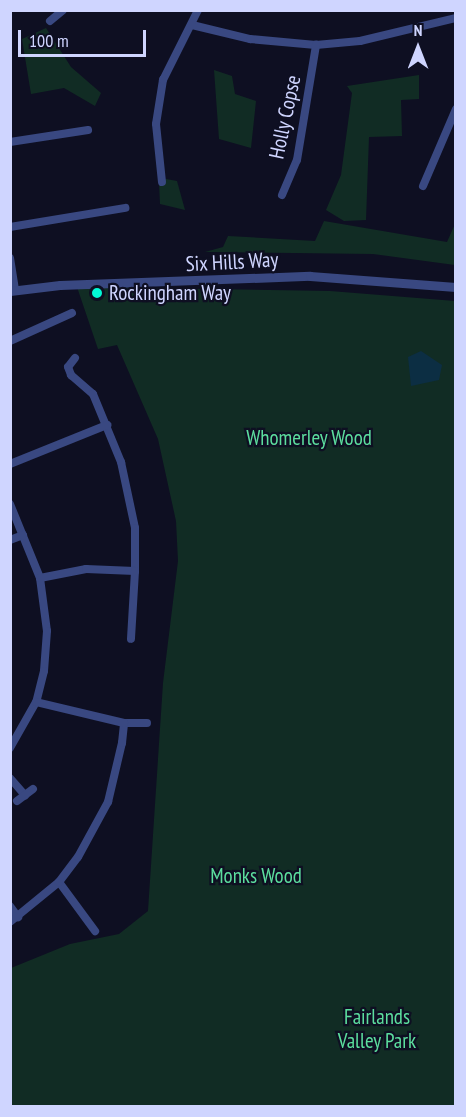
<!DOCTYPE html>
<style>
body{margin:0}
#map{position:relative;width:466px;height:1117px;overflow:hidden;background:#0e0f22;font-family:"PT Sans Narrow",sans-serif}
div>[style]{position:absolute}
.green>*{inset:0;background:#112c24}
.water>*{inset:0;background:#0c2e43}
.minor>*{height:8px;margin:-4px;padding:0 4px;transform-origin:4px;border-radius:4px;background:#394881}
.tertiary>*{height:9px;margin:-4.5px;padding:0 4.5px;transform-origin:4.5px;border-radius:4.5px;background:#394881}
.dots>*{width:16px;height:16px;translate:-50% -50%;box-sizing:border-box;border:3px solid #0e0f22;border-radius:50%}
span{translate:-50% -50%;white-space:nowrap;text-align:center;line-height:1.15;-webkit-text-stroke:4.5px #0e0f22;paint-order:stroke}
.street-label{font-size:21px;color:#cfd5ff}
.poi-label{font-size:21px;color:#cfd5ff}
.left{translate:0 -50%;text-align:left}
.park-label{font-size:21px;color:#5cde9e}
.frame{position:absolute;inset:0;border:12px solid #cfd5ff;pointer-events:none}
.north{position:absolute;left:388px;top:18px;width:60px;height:60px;-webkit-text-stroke:4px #0e0f22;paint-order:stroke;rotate:0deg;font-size:16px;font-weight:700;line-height:24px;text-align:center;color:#cfd5ff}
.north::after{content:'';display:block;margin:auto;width:21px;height:27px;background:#cfd5ff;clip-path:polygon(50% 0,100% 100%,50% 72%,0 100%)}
.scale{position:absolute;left:18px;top:30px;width:128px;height:27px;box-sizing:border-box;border:3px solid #cfd5ff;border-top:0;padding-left:8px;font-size:18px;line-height:21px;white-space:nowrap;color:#cfd5ff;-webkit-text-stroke:4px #0e0f22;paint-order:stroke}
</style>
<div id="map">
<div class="green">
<i style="clip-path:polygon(46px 28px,71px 67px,101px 93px,95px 106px,64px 88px,31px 94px,22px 39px)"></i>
<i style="clip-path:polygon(214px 70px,232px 76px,235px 94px,256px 101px,251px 148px,219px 139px)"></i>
<i style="clip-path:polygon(419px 75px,419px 99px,401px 100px,402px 136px,369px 137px,366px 220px,344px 221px,326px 210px,341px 175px,352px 93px,347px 86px)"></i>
<i style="clip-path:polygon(166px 179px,177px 181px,185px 210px,160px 204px,159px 182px)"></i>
<i style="clip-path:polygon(324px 221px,447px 242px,455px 224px,455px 265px,373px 254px,205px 252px,223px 247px,228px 236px,315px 241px)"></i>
<i style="clip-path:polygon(77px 287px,330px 291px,455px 301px,455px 1106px,11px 1106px,11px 968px,70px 944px,119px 934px,148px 911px,163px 683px,178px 561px,176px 521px,158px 439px,117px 345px,98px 349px)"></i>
</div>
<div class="water">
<i style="clip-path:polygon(421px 351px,442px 365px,439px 380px,411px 386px,408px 357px)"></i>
</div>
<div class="minor">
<i style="left:50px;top:21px;width:17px;rotate:-40deg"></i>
<i style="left:192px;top:25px;width:60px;rotate:13.6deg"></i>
<i style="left:250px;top:39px;width:66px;rotate:5.2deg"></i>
<i style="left:316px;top:45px;width:44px;rotate:-5.2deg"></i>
<i style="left:360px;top:41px;width:99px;rotate:-13.5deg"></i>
<i style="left:10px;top:142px;width:79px;rotate:-8.7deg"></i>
<i style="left:162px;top:182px;width:58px;rotate:-95.9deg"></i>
<i style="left:156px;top:124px;width:45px;rotate:-81deg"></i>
<i style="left:163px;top:80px;width:78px;rotate:-63.4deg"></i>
<i style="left:423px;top:186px;width:84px;rotate:-66.8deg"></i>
<i style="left:282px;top:195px;width:38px;rotate:-67deg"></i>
<i style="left:297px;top:160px;width:117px;rotate:-80.6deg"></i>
<i style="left:10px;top:227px;width:117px;rotate:-9.4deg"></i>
<i style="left:10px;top:258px;width:33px;rotate:81deg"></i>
<i style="left:10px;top:341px;width:68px;rotate:-24.3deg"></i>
<i style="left:75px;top:358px;width:11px;rotate:128deg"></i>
<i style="left:68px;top:367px;width:9px;rotate:69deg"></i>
<i style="left:71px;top:375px;width:29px;rotate:41deg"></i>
<i style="left:93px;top:394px;width:74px;rotate:67.6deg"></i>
<i style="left:121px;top:462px;width:67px;rotate:78deg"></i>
<i style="left:135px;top:528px;width:43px;rotate:90deg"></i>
<i style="left:10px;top:464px;width:105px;rotate:-21.9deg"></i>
<i style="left:10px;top:504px;width:80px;rotate:67.9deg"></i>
<i style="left:40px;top:578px;width:53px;rotate:82.5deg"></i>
<i style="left:47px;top:631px;width:40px;rotate:94.3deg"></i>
<i style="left:44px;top:671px;width:32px;rotate:104deg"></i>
<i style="left:36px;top:702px;width:53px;rotate:119.5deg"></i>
<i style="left:10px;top:540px;width:14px;rotate:-21deg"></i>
<i style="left:40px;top:578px;width:47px;rotate:-11.1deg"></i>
<i style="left:86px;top:569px;width:49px;rotate:2.3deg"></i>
<i style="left:135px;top:571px;width:68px;rotate:93.4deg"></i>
<i style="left:124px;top:723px;width:23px"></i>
<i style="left:10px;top:778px;width:23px;rotate:49deg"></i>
<i style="left:17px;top:801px;width:20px;rotate:-37deg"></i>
<i style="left:59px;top:882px;width:61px;rotate:53.7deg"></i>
<i style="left:10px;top:906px;width:14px;rotate:54deg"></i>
<i style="left:10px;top:922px;width:63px;rotate:-39.2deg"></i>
<i style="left:59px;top:882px;width:31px;rotate:-53deg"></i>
<i style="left:78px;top:857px;width:63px;rotate:-61.4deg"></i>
<i style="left:108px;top:802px;width:61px;rotate:-76.7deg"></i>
<i style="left:122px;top:743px;width:20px;rotate:-84deg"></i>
<i style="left:124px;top:723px;width:90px;rotate:-166.6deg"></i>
</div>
<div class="tertiary">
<i style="left:10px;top:291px;width:50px;rotate:-6.8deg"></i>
<i style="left:60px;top:285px;width:250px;rotate:-2.1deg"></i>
<i style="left:310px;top:276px;width:146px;rotate:4.3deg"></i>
</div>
<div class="dots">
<i style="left:97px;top:293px;background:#02f8d5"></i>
</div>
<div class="street-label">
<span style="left:285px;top:117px;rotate:-78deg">Holly Copse</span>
<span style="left:232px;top:262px;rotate:-3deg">Six Hills Way</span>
</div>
<div class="poi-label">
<span class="left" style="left:109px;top:293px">Rockingham Way</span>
</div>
<div class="park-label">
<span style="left:309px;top:438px">Whomerley Wood</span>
<span style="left:256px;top:876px">Monks Wood</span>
<span style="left:377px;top:1029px">Fairlands<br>Valley Park</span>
</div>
<div class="frame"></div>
<div class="north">N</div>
<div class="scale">100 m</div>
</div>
